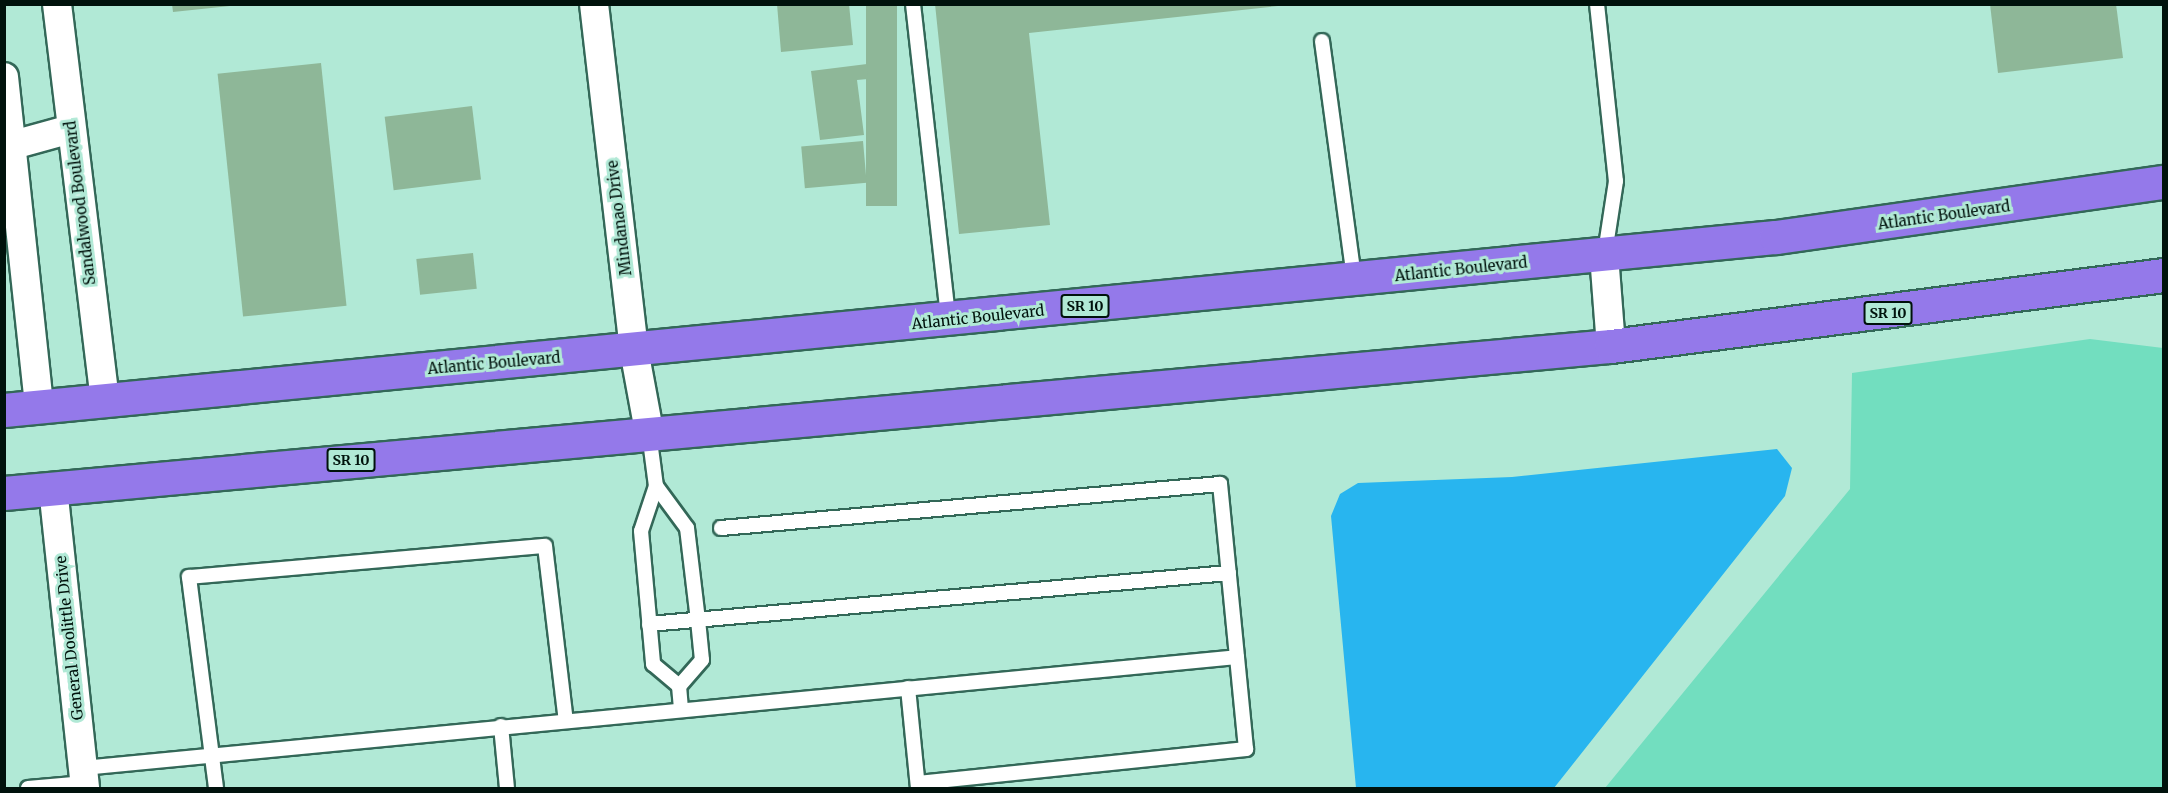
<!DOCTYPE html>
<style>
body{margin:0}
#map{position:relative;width:2168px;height:793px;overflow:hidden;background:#b1e9d6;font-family:Merriweather,serif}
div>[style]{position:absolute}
.green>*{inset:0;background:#72debf}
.water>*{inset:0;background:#28b5ef}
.building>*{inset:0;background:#8eb798;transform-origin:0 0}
.roads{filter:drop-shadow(2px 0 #336858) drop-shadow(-2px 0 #336858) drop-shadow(0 2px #336858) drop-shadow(0 -2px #336858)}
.lane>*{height:14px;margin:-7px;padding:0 7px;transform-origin:7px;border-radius:7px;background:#fff}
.street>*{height:28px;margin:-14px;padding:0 14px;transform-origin:14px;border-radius:14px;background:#fff}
.highway>*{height:33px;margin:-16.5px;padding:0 16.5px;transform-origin:16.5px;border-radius:16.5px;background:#9479ea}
span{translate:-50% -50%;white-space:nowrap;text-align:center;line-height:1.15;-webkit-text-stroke:6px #b1e9d6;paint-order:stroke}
.shield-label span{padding:2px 4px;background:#b1e9d6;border:2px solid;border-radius:4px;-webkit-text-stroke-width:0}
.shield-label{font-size:14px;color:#00120c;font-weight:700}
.street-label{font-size:15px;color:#00120c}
.frame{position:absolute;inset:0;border:6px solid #00120c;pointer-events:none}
</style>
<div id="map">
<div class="green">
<i style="clip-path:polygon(2090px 339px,2163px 348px,2163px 788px,1605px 788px,1850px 489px,1852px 373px)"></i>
</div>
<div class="water">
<i style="clip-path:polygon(1777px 449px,1792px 468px,1785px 496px,1554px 788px,1356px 788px,1331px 516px,1340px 494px,1358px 483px,1512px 477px)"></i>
</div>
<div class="building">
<i style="clip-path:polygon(172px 4px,230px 4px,230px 6px,173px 12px)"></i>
<i style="clip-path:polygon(777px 4px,849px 4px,853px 45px,781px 52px)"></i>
<i style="left:866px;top:4px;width:31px;height:202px"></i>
<i style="clip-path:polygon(935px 4px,1278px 4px,1278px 6px,1029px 33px,1050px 225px,959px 234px)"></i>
<i style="clip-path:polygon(1990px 4px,2116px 4px,2123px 58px,1998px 73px)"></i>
<i style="left:321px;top:63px;width:244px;height:104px;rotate:84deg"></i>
<i style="clip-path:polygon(867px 64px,868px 79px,857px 80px,864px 135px,820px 140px,811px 71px)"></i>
<i style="left:472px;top:106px;width:74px;height:88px;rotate:83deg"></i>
<i style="left:863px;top:141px;width:42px;height:62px;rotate:85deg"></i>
<i style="left:473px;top:253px;width:36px;height:57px;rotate:84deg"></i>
</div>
<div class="roads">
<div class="lane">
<i style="left:913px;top:4px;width:316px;rotate:83.6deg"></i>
<i style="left:1597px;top:4px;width:178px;rotate:83.9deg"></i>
<i style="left:1616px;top:181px;width:73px;rotate:98.7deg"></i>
<i style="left:1322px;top:41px;width:240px;rotate:82.3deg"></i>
<i style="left:649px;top:433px;width:53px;rotate:82.5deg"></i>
<i style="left:656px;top:486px;width:47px;rotate:108.4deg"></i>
<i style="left:641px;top:531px;width:134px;rotate:84.8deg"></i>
<i style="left:653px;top:664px;width:34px;rotate:40deg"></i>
<i style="left:679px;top:686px;width:23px;rotate:85deg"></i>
<i style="left:656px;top:486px;width:52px;rotate:53.6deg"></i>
<i style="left:687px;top:528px;width:93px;rotate:83.2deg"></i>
<i style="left:698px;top:620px;width:40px;rotate:84.3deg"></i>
<i style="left:702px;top:660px;width:35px;rotate:131deg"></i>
<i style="left:649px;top:624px;width:582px;rotate:-5.03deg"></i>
<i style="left:908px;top:688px;width:100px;rotate:84.3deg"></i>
<i style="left:501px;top:726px;width:62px;rotate:84.5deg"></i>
<i style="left:83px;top:768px;width:1159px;rotate:-5.49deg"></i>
<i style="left:1237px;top:657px;width:174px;rotate:-95.6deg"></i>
<i style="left:1220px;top:484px;width:501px;rotate:174.96deg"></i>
<i style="left:918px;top:783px;width:330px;rotate:-5.9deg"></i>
<i style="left:1246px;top:749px;width:92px;rotate:-95.6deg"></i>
<i style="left:28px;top:788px;width:57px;rotate:-5deg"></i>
<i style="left:216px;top:788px;width:213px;rotate:-97.3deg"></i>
<i style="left:189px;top:577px;width:357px;rotate:-5deg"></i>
<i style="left:545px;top:546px;width:176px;rotate:83.2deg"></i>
</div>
<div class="street">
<i style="left:57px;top:4px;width:400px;rotate:83.1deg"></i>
<i style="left:594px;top:4px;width:348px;rotate:83.4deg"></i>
<i style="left:634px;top:350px;width:82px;rotate:79.5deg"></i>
<i style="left:4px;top:77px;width:332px;rotate:83.9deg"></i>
<i style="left:13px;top:145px;width:60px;rotate:-15.4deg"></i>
<i style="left:1604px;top:255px;width:91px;rotate:85.6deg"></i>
<i style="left:53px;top:488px;width:302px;rotate:83.9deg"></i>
</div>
<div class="highway">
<i style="left:4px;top:410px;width:1780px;rotate:-5.58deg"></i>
<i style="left:1776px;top:237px;width:392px;rotate:-8.1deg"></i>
<i style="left:4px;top:493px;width:1614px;rotate:-5.23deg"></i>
<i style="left:1611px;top:346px;width:558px;rotate:-7.32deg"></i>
</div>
</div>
<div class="shield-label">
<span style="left:1085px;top:306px">SR 10</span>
<span style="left:1888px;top:313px">SR 10</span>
<span style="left:351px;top:460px">SR 10</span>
</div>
<div class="street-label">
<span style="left:80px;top:203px;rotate:-97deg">Sandalwood Boulevard</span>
<span style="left:1944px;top:215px;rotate:-8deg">Atlantic Boulevard</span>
<span style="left:619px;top:218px;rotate:-97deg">Mindanao Drive</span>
<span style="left:1461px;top:269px;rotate:-6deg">Atlantic Boulevard</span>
<span style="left:978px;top:317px;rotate:-6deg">Atlantic Boulevard</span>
<span style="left:494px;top:363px;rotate:-5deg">Atlantic Boulevard</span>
<span style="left:69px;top:638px;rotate:-96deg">General Doolittle Drive</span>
</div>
<div class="frame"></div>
</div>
